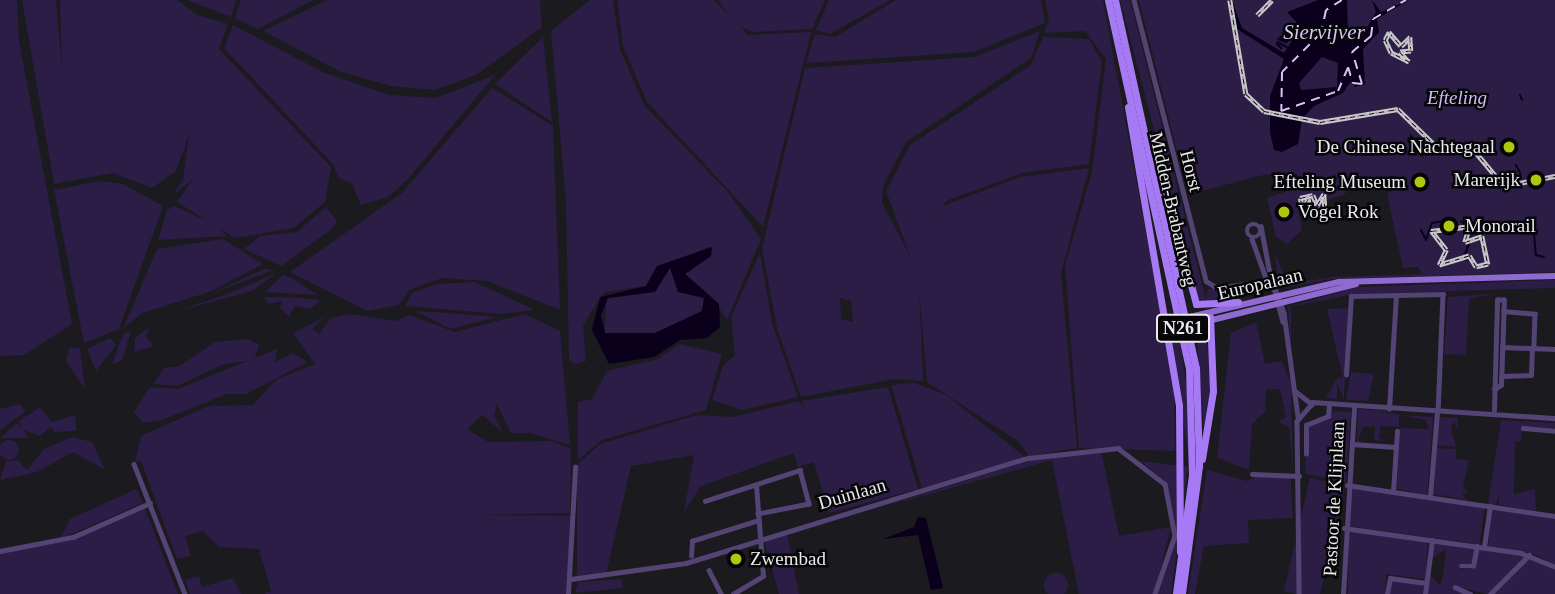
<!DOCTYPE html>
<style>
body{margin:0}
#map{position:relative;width:1555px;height:594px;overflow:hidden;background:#1b1a1f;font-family:"Times New Roman",serif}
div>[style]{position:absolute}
.green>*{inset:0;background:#2c1d46;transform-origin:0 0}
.round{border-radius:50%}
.water>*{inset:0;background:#0a001c}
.stream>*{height:2px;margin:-1px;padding:0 1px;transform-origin:1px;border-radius:1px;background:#0a001c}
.ferry>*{height:2px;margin-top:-1px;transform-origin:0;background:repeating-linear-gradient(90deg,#d4c8f3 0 9px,transparent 0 16px)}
.minor>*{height:4.5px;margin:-2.25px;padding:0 2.25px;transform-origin:2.25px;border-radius:2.25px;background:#544475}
.minor>.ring{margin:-2.25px;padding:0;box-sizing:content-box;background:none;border:4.5px solid #544475;border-radius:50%}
.major>*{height:6px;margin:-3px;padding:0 3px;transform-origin:3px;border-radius:3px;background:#8f6bd1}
.highway>*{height:7px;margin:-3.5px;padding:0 3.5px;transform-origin:3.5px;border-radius:3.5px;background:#a77af5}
.rail>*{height:4.5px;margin-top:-2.25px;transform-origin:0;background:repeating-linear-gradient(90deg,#060507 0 5px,#c9c8cb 0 10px);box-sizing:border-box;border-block:2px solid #c9c8cb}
.major-bridge>*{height:6px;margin:-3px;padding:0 3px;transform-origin:3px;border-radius:3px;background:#8f6bd1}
.dots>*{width:19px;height:19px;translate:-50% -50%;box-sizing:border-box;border:4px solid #060507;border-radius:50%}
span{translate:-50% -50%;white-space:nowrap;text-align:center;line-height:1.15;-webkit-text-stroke:5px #060507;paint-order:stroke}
.shield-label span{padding:2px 5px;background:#060507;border:2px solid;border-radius:5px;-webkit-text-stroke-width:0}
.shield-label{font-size:18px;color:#eae9ec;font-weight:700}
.park-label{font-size:19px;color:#cdbaf8;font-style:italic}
.poi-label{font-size:19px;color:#eae9ec}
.right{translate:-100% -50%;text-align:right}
.left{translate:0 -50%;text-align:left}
.street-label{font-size:19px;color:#eae9ec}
.water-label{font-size:21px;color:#d4c8f3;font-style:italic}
</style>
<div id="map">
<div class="green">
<i style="clip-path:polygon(0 0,17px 0,19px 41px,72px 324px,24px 355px,0 356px)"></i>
<i style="clip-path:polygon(22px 0,56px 0,62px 70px,60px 0,177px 0,197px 15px,228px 24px,219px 49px,331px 167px,325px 202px,294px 228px,235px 238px,177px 202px,193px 179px,173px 195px,183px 180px,189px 135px,176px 171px,152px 188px,113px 173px,54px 184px)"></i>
<i style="clip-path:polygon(187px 0,236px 0,231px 17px)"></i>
<i style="clip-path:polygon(241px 0,313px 0,258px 29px,235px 18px)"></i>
<i style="clip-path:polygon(327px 0,540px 0,542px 27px,476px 75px,435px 90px,391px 86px,341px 72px,263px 31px)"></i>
<i style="clip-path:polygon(590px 0,613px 0,620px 49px,644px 105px,727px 191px,761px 239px,727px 320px,712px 297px,685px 274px,711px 256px,709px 247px,655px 269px,646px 286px,604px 292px,583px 325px,586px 361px,575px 364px,569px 360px,566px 201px,551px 31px)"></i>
<i style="clip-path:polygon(617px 0,714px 0,748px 35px,811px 32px,763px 227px,647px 102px,623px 46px)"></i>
<i style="clip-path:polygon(718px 0,825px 0,812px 29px,753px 32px,737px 26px)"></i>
<i style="clip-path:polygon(829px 0,890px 0,830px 34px,816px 30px)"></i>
<i style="clip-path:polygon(896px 0,1041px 0,1045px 23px,974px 52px,806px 63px,815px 34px,835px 37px)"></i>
<i style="clip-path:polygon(1045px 0,1103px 0,1174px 384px,1175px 451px,1079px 448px,1065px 265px,1092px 172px,1106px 59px,1085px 31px,1044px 33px,1049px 20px)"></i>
<i style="clip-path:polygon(1120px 0,1130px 0,1206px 300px,1208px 289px,1265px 281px,1267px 290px,1205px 303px,1199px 300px)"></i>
<i style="clip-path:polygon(1139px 0,1555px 0,1555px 272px,1333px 279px,1287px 287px,1277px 272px,1275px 253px,1288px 284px,1332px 277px,1423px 274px,1418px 267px,1403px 268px,1387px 194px,1406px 182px,1346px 187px,1345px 194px,1327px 200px,1328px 209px,1304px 215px,1296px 203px,1302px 230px,1287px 244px,1276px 237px,1267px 198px,1293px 189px,1293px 180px,1277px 186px,1276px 173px,1258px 176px,1188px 195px)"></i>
<i style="clip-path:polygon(233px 25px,323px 72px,389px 95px,436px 98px,495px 75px,407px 180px,388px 197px,361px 205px,352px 184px,338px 177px,333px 164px,224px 48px)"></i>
<i style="clip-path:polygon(evenodd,1040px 31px,1031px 58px,906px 142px,883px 186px,882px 203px,910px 256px,886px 191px,910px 145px,1031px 65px,1043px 37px,1089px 39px,1102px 62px,1089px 164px,1022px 173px,948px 200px,921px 229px,943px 206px,1019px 177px,1089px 168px,1061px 273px,1077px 448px,1029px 456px,1019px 442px,927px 382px,919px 289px,923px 381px,894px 379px,801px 397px,777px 328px,762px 248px,805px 68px,974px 57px,1040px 31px,840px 298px,851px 301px,853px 322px,841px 319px,840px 298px)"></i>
<i style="clip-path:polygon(543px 37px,551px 112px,552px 122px,495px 84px)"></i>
<i style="clip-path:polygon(492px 88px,553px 126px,560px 310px,487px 281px,442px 278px,409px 290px,399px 305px,367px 311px,290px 272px,402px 193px)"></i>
<i style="clip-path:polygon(100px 181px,123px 184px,163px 206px,119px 329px,84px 343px,54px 190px)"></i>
<i style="clip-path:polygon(174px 206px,216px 225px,227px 236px,158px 240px,167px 210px)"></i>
<i style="clip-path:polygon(326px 207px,337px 221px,333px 228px,281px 266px,244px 249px,260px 236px,297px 232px)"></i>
<i style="clip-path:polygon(223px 239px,263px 264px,209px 292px,142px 313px,123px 329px,157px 249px)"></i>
<i style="clip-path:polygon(760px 253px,772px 323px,798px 397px,742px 410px,712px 400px,723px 366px,735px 355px,731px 317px)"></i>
<i style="clip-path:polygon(668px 268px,677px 272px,680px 292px,704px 298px,702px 311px,655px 333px,605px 333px,606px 299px,656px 291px)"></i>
<i style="clip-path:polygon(264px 269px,273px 270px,185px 304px,211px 294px)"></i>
<i style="clip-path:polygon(276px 273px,252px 291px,174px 312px,225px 295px)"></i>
<i style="clip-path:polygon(283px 275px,290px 277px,318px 295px,265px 292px)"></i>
<i style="clip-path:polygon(1555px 280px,1555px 288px,1353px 294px,1291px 307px,1291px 348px,1288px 307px,1357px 287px)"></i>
<i style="clip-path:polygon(475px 282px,535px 310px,502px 314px,405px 306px,412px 293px,435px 284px)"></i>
<i style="clip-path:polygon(1493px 294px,1469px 299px,1466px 355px,1444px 354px,1448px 297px)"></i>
<i style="clip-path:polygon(264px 297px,287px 297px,320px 300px,311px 309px,295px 306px,289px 317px,280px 308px,283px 301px,268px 304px)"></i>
<i style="clip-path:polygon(1348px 308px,1344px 400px,1337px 383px,1337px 399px,1326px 398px,1338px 377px,1343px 378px,1327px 309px)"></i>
<i style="clip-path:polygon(415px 311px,434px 312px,497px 317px,451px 329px)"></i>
<i style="clip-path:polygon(350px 314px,396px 321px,409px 315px,455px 332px,525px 314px,560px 331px,570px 445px,530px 433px,511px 433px,497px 404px,494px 416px,503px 432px,482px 415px,467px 429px,488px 442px,551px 441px,571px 449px,570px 513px,477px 515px,570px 516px,568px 594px,264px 594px,271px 591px,259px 549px,219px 547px,203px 531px,185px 536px,191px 556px,177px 559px,141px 461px,135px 462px,141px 436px,208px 406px,253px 405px,277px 379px,315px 364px,293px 333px,325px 317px,312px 329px,319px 334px,331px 318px)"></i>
<i style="clip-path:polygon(1256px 322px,1265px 364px,1282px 361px,1291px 384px,1293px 474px,1289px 427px,1278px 422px,1286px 417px,1280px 389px,1266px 390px,1265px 411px,1252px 424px,1249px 470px,1217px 458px,1231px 333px)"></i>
<i style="clip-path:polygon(1206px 324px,1210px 386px,1204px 438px,1196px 326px)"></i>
<i style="clip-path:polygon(150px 327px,146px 336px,153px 346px,134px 352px,135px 338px)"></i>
<i style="clip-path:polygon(1171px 330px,1178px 331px,1188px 395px,1189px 464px)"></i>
<i style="clip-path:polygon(131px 331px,122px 360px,112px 365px,123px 334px)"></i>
<i style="clip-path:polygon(110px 338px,116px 345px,96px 371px,87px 349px)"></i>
<i style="clip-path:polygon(248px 339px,259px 345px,254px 360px,224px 364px,177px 386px,153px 384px,164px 368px,180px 366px,215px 342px)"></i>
<i style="clip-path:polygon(679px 344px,722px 354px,706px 410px,602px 440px,578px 460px,578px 402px,592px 399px,607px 371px,658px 359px)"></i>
<i style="clip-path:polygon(69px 348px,80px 348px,85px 390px,66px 361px)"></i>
<i style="clip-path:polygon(277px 349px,275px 362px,293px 353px,308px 362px,246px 394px,227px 394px,162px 420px,143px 423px,134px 412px,150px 387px,178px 389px)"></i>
<i style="clip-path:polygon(1351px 372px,1374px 374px,1368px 401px,1346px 400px)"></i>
<i style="clip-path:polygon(914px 383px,946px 395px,1025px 457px,922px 488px,891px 385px)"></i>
<i style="clip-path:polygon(888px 387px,918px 489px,829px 513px,814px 462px,798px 467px,794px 453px,701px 486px,684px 512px,694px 455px,631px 466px,606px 575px,577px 577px,577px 465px,600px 444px,697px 415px,733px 417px,799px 401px,804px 410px,802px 401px)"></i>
<i style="clip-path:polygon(19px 404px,26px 411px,0 430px,0 409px)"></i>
<i style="clip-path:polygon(40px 407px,52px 422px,75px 415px,76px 431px,54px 432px,51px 427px,40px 436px,24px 430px,28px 438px,0 438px,17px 423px,23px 430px,19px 421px)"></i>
<i style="clip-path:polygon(1358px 409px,1400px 412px,1377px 412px,1399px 414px,1399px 427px,1381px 426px,1379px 438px,1386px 441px,1374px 440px,1375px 426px,1363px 427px,1358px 441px,1366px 443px,1357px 442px)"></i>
<i style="clip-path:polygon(1330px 411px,1351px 412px,1346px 482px,1305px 474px,1307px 427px,1330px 418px)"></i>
<i style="clip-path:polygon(1401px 415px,1433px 417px,1427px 495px,1397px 489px,1400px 428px,1429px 429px,1426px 420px)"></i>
<i style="clip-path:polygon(1439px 417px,1458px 418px,1457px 429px,1454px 421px,1451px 428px,1456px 447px,1437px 445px)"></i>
<i style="clip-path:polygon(1501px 420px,1555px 423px,1555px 428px,1522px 426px,1521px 441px,1515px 441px,1514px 494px,1535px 489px,1536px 511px,1499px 505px,1499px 496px,1495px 505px,1488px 504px)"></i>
<i style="clip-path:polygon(72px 437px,92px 442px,105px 470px,73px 452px,37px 472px,0 480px,6px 461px,18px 460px,27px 470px,44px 449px)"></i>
<i class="round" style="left:-1px;top:440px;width:20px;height:20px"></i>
<i style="clip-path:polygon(1436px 448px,1456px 449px,1456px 459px,1469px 460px,1463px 486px,1468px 493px,1462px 494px,1467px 500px,1434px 494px)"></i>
<i style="clip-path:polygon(1101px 450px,1119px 536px,1171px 527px,1154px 594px,1079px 594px,1052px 460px,879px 508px,1042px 457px)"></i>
<i style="clip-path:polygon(1141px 461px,1188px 467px,1171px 594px,1158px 594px,1176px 524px,1165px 481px)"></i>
<i style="clip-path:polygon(1207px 470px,1247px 481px,1264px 473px,1291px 478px,1293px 518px,1248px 520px,1249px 543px,1204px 546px,1195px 594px,1188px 594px)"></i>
<i style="left:1310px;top:478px;width:36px;height:116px;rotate:13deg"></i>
<i style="left:1351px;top:488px;width:135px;height:38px;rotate:8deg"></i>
<i style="clip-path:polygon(136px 489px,143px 503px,60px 539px,70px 519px)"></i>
<i style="clip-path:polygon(876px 505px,787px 533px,799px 594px,779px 594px,763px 537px)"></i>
<i style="clip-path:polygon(144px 506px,178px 594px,0 594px,0 552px,64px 542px)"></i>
<i style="clip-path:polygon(1492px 509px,1555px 519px,1555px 565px,1532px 553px,1488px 546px)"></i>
<i style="clip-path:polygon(1349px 530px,1428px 541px,1425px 579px,1386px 574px,1385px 594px,1348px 594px)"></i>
<i style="clip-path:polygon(1435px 543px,1475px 548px,1473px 565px,1460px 568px,1461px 569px,1475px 567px,1478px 548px,1525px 555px,1525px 562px,1487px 594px,1455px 586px,1468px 594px,1427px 594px,1429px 574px,1440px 586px,1443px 576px,1446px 549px,1432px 558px)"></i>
<i style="clip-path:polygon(1530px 558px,1555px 570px,1555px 594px,1493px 594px)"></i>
<i class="round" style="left:1044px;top:573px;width:24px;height:24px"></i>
<i style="clip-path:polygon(199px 576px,202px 587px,233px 578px,241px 594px,190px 594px,185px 580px)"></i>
<i style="clip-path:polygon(622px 579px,623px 588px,575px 593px,578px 582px)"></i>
<i style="clip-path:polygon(1390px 580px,1424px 585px,1423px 594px,1388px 594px)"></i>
</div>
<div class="water">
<i style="clip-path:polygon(evenodd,1232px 0,1242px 28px,1284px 53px,1301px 27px,1287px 12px,1318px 0,1347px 0,1348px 32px,1361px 38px,1376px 12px,1372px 0,1381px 12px,1409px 0,1377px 19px,1379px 32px,1363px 49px,1365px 84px,1355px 87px,1351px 81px,1343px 93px,1314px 106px,1302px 119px,1298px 144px,1282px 152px,1274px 150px,1270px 132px,1270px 96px,1284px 59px,1237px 29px,1232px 0,1322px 57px,1338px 63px,1337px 87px,1301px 90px,1299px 83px,1322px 57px)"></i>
<i style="clip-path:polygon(evenodd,712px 247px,711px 256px,685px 274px,719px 304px,720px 327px,707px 338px,680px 340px,654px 357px,609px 364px,592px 330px,600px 297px,646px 286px,657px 266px,712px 247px,670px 268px,678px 292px,704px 298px,702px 311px,655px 333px,605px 333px,601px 315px,608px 298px,655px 292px,670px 268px)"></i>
<i style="clip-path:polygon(918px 517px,926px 518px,943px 588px,931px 590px,918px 535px,883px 539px,914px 527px)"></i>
</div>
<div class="stream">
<i style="left:1280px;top:37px;width:11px;rotate:10deg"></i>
<i style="left:1278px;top:39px;width:9px;rotate:21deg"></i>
<i style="left:1277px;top:42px;width:11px;rotate:27deg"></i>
<i style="left:1277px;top:44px;width:6px;rotate:45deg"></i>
<i style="left:1520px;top:95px;width:5px;rotate:68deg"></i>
<i style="left:1516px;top:165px;width:9px;rotate:63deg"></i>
<i style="left:1461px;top:221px;width:11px;rotate:45deg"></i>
<i style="left:1421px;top:230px;width:11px;rotate:63deg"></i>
<i style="left:1426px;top:240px;width:18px;rotate:-71deg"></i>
<i style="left:1432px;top:223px;width:20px;rotate:-11deg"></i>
<i style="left:1534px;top:234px;width:21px;rotate:85deg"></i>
<i style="left:1536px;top:255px;width:8px;rotate:14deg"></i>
<i style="left:1465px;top:254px;width:18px;rotate:-68deg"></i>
<i style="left:1460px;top:258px;width:8px;rotate:14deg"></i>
<i style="left:1465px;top:259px;width:16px;rotate:-79deg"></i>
</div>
<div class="ferry">
<i style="left:1342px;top:0;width:19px;rotate:148deg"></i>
<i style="left:1326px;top:10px;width:24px;rotate:102deg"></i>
<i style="left:1321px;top:33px;width:55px;rotate:135deg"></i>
<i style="left:1282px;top:72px;width:39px;rotate:91deg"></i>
<i style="left:1281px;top:111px;width:60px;rotate:-19.3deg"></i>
<i style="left:1338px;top:91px;width:26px;rotate:-67deg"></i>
<i style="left:1348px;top:67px;width:17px;rotate:73deg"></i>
<i style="left:1353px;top:83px;width:9px;rotate:6deg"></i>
<i style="left:1362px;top:84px;width:34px;rotate:-107deg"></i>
<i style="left:1352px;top:52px;width:25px;rotate:-40deg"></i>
<i style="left:1371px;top:36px;width:17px;rotate:-83deg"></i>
<i style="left:1373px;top:19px;width:38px;rotate:-30deg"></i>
</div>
<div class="minor">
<i style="left:1134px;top:0;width:290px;rotate:75.6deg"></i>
<i style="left:1206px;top:281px;width:13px;rotate:32deg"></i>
<i style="left:1217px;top:288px;width:56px;rotate:-8.3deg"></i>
<i class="ring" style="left:1247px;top:224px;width:9.5px;height:9.5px"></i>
<i style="left:1261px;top:226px;width:54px;rotate:79.3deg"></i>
<i style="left:1252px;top:239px;width:41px;rotate:70.3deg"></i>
<i style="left:1272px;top:280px;width:35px;rotate:70deg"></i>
<i style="left:1284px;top:313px;width:104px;rotate:82.3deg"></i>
<i style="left:1272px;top:280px;width:43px;rotate:75.3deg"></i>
<i style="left:1503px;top:311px;width:32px;rotate:5deg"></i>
<i style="left:1535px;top:314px;width:34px;rotate:92deg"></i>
<i style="left:1502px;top:347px;width:53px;rotate:2.2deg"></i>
<i style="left:1346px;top:375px;width:79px;rotate:-86.4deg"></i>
<i style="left:1351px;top:296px;width:92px;rotate:-1.2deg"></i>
<i style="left:1443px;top:294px;width:117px;rotate:92.4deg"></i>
<i style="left:1501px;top:376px;width:30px;rotate:-2deg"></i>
<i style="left:1531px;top:375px;width:27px;rotate:-88deg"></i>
<i style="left:1494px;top:389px;width:8px;rotate:-30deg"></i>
<i style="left:1501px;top:385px;width:85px;rotate:-88deg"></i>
<i style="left:1504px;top:300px;width:6px;rotate:180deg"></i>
<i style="left:1294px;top:390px;width:23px;rotate:38deg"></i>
<i style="left:1312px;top:404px;width:23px;rotate:131deg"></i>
<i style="left:1297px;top:421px;width:173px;rotate:89.3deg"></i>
<i style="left:1312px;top:402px;width:244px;rotate:3.8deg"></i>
<i style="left:1389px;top:409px;width:114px;rotate:-86.5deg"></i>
<i style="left:1494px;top:410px;width:110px;rotate:-88.4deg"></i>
<i style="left:1523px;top:428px;width:32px;rotate:5deg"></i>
<i style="left:1352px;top:444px;width:44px;rotate:3.9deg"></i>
<i style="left:1306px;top:454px;width:29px;rotate:-90deg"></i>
<i style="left:1306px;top:425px;width:24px;rotate:-22deg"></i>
<i style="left:1328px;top:416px;width:11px;rotate:-85deg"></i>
<i style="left:134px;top:464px;width:140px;rotate:68.6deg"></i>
<i style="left:1252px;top:474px;width:47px;rotate:2.4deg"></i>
<i style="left:1347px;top:485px;width:210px;rotate:8.5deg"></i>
<i style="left:1393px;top:492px;width:61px;rotate:-86.2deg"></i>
<i style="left:1430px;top:497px;width:86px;rotate:-85.3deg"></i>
<i style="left:705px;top:501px;width:100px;rotate:-18.1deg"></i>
<i style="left:800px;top:470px;width:35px;rotate:75deg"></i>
<i style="left:809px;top:504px;width:52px;rotate:168.9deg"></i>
<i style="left:1344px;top:528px;width:179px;rotate:8deg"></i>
<i style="left:1521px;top:553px;width:37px;rotate:22deg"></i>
<i style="left:1484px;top:547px;width:41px;rotate:-81.7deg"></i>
<i style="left:0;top:551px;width:74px;rotate:-10.9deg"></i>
<i style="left:73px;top:537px;width:84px;rotate:-23.8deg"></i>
<i style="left:691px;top:556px;width:15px;rotate:-86deg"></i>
<i style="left:692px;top:541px;width:70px;rotate:-17.4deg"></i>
<i style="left:1461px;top:566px;width:12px"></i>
<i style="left:1473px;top:566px;width:20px;rotate:-79deg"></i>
<i style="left:709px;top:570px;width:27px;rotate:63deg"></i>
<i style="left:571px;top:579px;width:116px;rotate:-7.9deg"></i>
<i style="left:686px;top:563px;width:358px;rotate:-17.1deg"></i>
<i style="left:1028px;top:458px;width:91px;rotate:-6.3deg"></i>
<i style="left:1118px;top:448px;width:59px;rotate:37.5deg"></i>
<i style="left:1165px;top:484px;width:53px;rotate:79.1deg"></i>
<i style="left:1175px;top:536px;width:61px;rotate:109deg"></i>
<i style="left:1455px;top:587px;width:17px;rotate:25deg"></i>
<i style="left:568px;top:594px;width:127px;rotate:-86.8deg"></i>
<i style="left:733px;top:594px;width:35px;rotate:-31deg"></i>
<i style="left:763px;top:576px;width:90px;rotate:-94.4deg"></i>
<i style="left:1343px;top:594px;width:187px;rotate:-86.6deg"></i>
<i style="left:1387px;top:594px;width:16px;rotate:-79deg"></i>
<i style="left:1390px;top:578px;width:36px;rotate:8deg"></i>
<i style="left:1425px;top:594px;width:54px;rotate:-82.6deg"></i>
<i style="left:1490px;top:594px;width:55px;rotate:-45deg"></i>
</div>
<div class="major">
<i style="left:1194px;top:316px;width:149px;rotate:-13.2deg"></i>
<i style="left:1339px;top:282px;width:216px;rotate:-1.6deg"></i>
<i style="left:1169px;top:324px;width:8px;rotate:-30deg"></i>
<i style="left:1196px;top:324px;width:165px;rotate:-14deg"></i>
</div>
<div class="highway">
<i style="left:1108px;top:0;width:377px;rotate:77.6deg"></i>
<i style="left:1189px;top:368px;width:107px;rotate:88.4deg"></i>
<i style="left:1192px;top:475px;width:120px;rotate:97.7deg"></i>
<i style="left:1115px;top:0;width:377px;rotate:77.6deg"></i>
<i style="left:1196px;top:368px;width:98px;rotate:88.2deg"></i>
<i style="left:1199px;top:466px;width:129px;rotate:97.6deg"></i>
<i style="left:1128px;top:107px;width:303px;rotate:80.3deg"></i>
<i style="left:1179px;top:406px;width:146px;rotate:89.6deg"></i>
<i style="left:1158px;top:161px;width:148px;rotate:75.1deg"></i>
<i style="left:1196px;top:304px;width:42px;rotate:-2.7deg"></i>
<i style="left:1202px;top:459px;width:69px;rotate:-80.8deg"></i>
<i style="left:1213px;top:391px;width:74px;rotate:-92.3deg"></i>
</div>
<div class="rail">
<i style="left:1230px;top:0;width:95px;rotate:80.3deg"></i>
<i style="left:1246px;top:94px;width:25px;rotate:43deg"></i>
<i style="left:1264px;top:111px;width:57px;rotate:11.1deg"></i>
<i style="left:1320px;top:122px;width:79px;rotate:-9.5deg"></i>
<i style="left:1398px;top:109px;width:56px;rotate:44.3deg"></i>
<i style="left:1438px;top:148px;width:36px;rotate:3deg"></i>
<i style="left:1474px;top:150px;width:39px;rotate:50deg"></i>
<i style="left:1499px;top:180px;width:16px;rotate:15deg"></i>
<i style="left:1514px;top:184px;width:42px;rotate:-11deg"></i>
<i style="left:1257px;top:15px;width:21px;rotate:-45deg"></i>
<i style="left:1389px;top:32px;width:18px;rotate:49deg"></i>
<i style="left:1401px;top:46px;width:13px;rotate:-45deg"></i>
<i style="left:1410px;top:37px;width:14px;rotate:86deg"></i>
<i style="left:1411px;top:51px;width:11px;rotate:175deg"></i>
<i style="left:1400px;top:52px;width:13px;rotate:48deg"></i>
<i style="left:1409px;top:62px;width:20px;rotate:-153deg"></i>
<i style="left:1391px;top:53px;width:14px;rotate:-115deg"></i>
<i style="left:1385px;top:40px;width:9px;rotate:-63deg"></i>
<i style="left:1324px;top:194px;width:15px;rotate:86deg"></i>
<i style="left:1325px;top:209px;width:15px;rotate:169deg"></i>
<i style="left:1310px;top:212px;width:13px;rotate:-99deg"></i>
<i style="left:1308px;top:199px;width:15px;rotate:110deg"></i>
<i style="left:1303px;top:213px;width:15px;rotate:-101deg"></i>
<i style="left:1300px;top:198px;width:13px;rotate:-13deg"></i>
<i style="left:1313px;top:195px;width:11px;rotate:68deg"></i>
<i style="left:1317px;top:205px;width:13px;rotate:-58deg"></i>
<i style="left:1470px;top:226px;width:17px;rotate:107deg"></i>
<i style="left:1465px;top:242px;width:18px;rotate:-19deg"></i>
<i style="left:1482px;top:236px;width:29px;rotate:78deg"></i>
<i style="left:1488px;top:264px;width:12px;rotate:166deg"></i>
<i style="left:1476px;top:267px;width:13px;rotate:-122deg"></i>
<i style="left:1469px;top:256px;width:31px;rotate:163deg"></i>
<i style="left:1439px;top:265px;width:17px;rotate:-65deg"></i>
<i style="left:1446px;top:250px;width:24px;rotate:-128deg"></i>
<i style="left:1431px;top:231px;width:39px;rotate:-7deg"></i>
</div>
<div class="major-bridge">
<i style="left:1176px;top:320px;width:18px;rotate:-13deg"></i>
<i style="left:1177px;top:328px;width:19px;rotate:-12deg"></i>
</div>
<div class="dots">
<i style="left:1509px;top:147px;background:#aec60c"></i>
<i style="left:1536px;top:180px;background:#aec60c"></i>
<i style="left:1420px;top:182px;background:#aec60c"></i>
<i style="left:1284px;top:212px;background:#aec60c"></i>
<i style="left:1449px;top:226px;background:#aec60c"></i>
<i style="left:736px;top:559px;background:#aec60c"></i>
</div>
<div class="shield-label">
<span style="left:1183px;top:328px">N261</span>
</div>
<div class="park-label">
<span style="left:1457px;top:98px">Efteling</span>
</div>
<div class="poi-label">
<span class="right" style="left:1495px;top:147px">De Chinese Nachtegaal</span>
<span class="right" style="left:1520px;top:180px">Marerijk</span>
<span class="right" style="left:1406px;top:182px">Efteling Museum</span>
<span class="left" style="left:1298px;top:212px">Vogel Rok</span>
<span class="left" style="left:1465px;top:226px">Monorail</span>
<span class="left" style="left:750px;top:559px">Zwembad</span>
</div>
<div class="street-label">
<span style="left:1191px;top:171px;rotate:76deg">Horst</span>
<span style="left:1173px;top:209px;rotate:77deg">Midden-Brabantweg</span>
<span style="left:1260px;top:284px;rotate:-13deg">Europalaan</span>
<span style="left:852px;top:494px;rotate:-16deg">Duinlaan</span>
<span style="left:1334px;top:499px;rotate:-87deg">Pastoor de Klijnlaan</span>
</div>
<div class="water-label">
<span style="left:1324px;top:32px">Siervijver</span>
</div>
</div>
